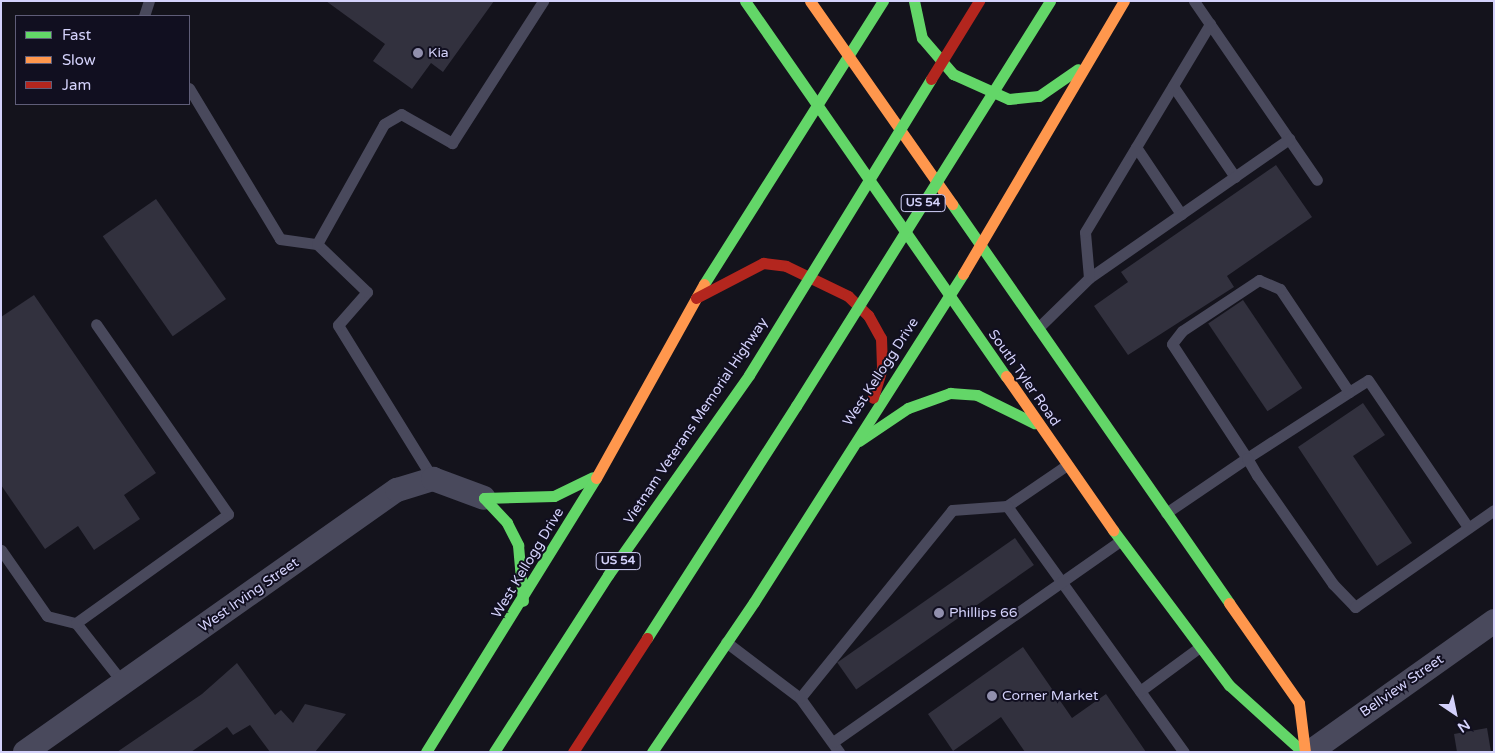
<!DOCTYPE html>
<style>
body{margin:0}
#map{position:relative;width:1495px;height:753px;overflow:hidden;background:#14131c;font-family:"Varela Round",sans-serif}
div>[style]{position:absolute}
.building>*{inset:0;background:#32313e;transform-origin:0 0}
.lane>*{height:11px;margin:-5.5px;padding:0 5.5px;transform-origin:5.5px;border-radius:5.5px;background:#49495c}
.street>*{height:24px;margin:-12px;padding:0 12px;transform-origin:12px;border-radius:12px;background:#49495c}
.fast>*{height:11px;margin:-5.5px;padding:0 5.5px;transform-origin:5.5px;border-radius:5.5px;background:#63d668}
.slow>*{height:11px;margin:-5.5px;padding:0 5.5px;transform-origin:5.5px;border-radius:5.5px;background:#ff974d}
.jam>*{height:11px;margin:-5.5px;padding:0 5.5px;transform-origin:5.5px;border-radius:5.5px;background:#b3261e}
.fast-bridge>*{height:11px;margin:-5.5px;padding:0 5.5px;transform-origin:5.5px;border-radius:5.5px;background:#63d668}
.jam-bridge>*{height:11px;margin:-5.5px;padding:0 5.5px;transform-origin:5.5px;border-radius:5.5px;background:#b3261e}
.dots>*{width:14px;height:14px;translate:-50% -50%;box-sizing:border-box;border:2px solid #110f20;border-radius:50%}
span{translate:-50% -50%;white-space:nowrap;text-align:center;line-height:1.15;-webkit-text-stroke:4px #110f20;paint-order:stroke}
.shield-label span{padding:1px 4px;background:#110f20;border:1px solid;border-radius:4px;-webkit-text-stroke-width:0}
.shield-label{font-size:12px;color:#d4d2fb;font-weight:700}
.poi-label{font-size:14px;color:#d4d2fb}
.left{translate:0 -50%;text-align:left}
.street-label{font-size:14px;color:#d4d2fb}
.frame{position:absolute;inset:0;border:2px solid #d4d2fb;pointer-events:none}
.legend{position:absolute;left:15px;top:15px;width:175px;height:90px;box-sizing:border-box;background:#110f20;border:1px solid #5f5d78;margin:0;padding:6px 9px;list-style:none;font-size:15px;color:#d4d2fb}
.legend li{display:flex;align-items:center;gap:10px;height:25px}
.legend b{width:25px;border:1px solid #5f5d78}
.north{position:absolute;left:1430px;top:688px;width:50px;height:50px;-webkit-text-stroke:4px #110f20;paint-order:stroke;rotate:146deg;font-size:14px;font-weight:700;line-height:20px;text-align:center;color:#d4d2fb}
.north::after{content:'';display:block;margin:auto;width:18px;height:22px;background:#d4d2fb;clip-path:polygon(50% 0,100% 100%,50% 72%,0 100%)}
</style>
<div id="map">
<div class="building">
<i style="clip-path:polygon(326px 1px,494px 1px,443px 72px,431px 63px,412px 89px,373px 61px,385px 44px)"></i>
<i style="clip-path:polygon(1276px 165px,1312px 217px,1227px 276px,1234px 287px,1128px 355px,1094px 306px,1128px 282px,1121px 272px)"></i>
<i style="left:156px;top:199px;width:122px;height:65px;rotate:55deg"></i>
<i style="clip-path:polygon(34px 295px,156px 473px,124px 495px,140px 519px,94px 550px,78px 526px,45px 549px,1px 485px,1px 317px)"></i>
<i style="left:1243px;top:300px;width:106px;height:42px;rotate:56deg"></i>
<i style="clip-path:polygon(1363px 403px,1385px 435px,1353px 456px,1412px 543px,1377px 566px,1298px 447px)"></i>
<i style="left:1015px;top:538px;width:33px;height:217px;rotate:55deg"></i>
<i style="clip-path:polygon(1023px 647px,1072px 718px,1106px 694px,1146px 752px,1025px 752px,1001px 717px,953px 751px,928px 714px)"></i>
<i style="clip-path:polygon(237px 663px,275px 715px,281px 710px,293px 723px,305px 704px,346px 714px,315px 752px,270px 752px,250px 725px,233px 735px,227px 727px,191px 752px,117px 752px,202px 694px)"></i>
<i style="clip-path:polygon(1487px 728px,1491px 752px,1457px 752px,1454px 734px)"></i>
</div>
<div class="lane">
<i style="left:1194px;top:1px;width:217px;rotate:55.5deg"></i>
<i style="left:144px;top:16px;width:16px;rotate:-72deg"></i>
<i style="left:1173px;top:86px;width:110px;rotate:55.7deg"></i>
<i style="left:189px;top:88px;width:176px;rotate:58.9deg"></i>
<i style="left:280px;top:239px;width:37px;rotate:8deg"></i>
<i style="left:1136px;top:147px;width:81px;rotate:56.1deg"></i>
<i style="left:1089px;top:278px;width:244px;rotate:-34.8deg"></i>
<i style="left:1038px;top:328px;width:71px;rotate:-44.4deg"></i>
<i style="left:1089px;top:278px;width:46px;rotate:-95deg"></i>
<i style="left:1085px;top:232px;width:243px;rotate:-59deg"></i>
<i style="left:1349px;top:392px;width:22px;rotate:-32deg"></i>
<i style="left:1368px;top:380px;width:178px;rotate:55.8deg"></i>
<i style="left:1067px;top:465px;width:73px;rotate:145.7deg"></i>
<i style="left:1007px;top:506px;width:303px;rotate:54.3deg"></i>
<i style="left:433px;top:479px;width:181px;rotate:-121.7deg"></i>
<i style="left:338px;top:325px;width:44px;rotate:-48.7deg"></i>
<i style="left:367px;top:292px;width:69px;rotate:-136.2deg"></i>
<i style="left:317px;top:244px;width:137px;rotate:-60.8deg"></i>
<i style="left:384px;top:124px;width:20px;rotate:-30deg"></i>
<i style="left:401px;top:114px;width:59px;rotate:29.6deg"></i>
<i style="left:452px;top:143px;width:169px;rotate:-57.3deg"></i>
<i style="left:1166px;top:513px;width:98px;rotate:-34.2deg"></i>
<i style="left:1247px;top:458px;width:121px;rotate:-32.9deg"></i>
<i style="left:1349px;top:392px;width:124px;rotate:-123.8deg"></i>
<i style="left:1280px;top:289px;width:23px;rotate:-157deg"></i>
<i style="left:1259px;top:280px;width:92px;rotate:146.5deg"></i>
<i style="left:1182px;top:331px;width:16px;rotate:128deg"></i>
<i style="left:1172px;top:344px;width:136px;rotate:56.7deg"></i>
<i style="left:1247px;top:458px;width:20px;rotate:60deg"></i>
<i style="left:1257px;top:475px;width:133px;rotate:55.1deg"></i>
<i style="left:1333px;top:584px;width:32px;rotate:46deg"></i>
<i style="left:1355px;top:607px;width:169px;rotate:-34.9deg"></i>
<i style="left:1px;top:550px;width:80px;rotate:55.1deg"></i>
<i style="left:47px;top:616px;width:30px;rotate:14deg"></i>
<i style="left:76px;top:623px;width:76px;rotate:51.9deg"></i>
<i style="left:76px;top:623px;width:187px;rotate:-35.6deg"></i>
<i style="left:228px;top:514px;width:231px;rotate:-124.8deg"></i>
<i style="left:726px;top:642px;width:93px;rotate:37.1deg"></i>
<i style="left:800px;top:698px;width:67px;rotate:54.2deg"></i>
<i style="left:1140px;top:691px;width:74px;rotate:-36.3deg"></i>
<i style="left:800px;top:698px;width:242px;rotate:-51deg"></i>
<i style="left:952px;top:510px;width:55px;rotate:-4.2deg"></i>
<i style="left:833px;top:742px;width:350px;rotate:-35deg"></i>
</div>
<div class="street">
<i style="left:25px;top:752px;width:455px;rotate:-35.2deg"></i>
<i style="left:397px;top:490px;width:38px;rotate:-17deg"></i>
<i style="left:433px;top:479px;width:54px;rotate:20.4deg"></i>
<i style="left:1310px;top:752px;width:226px;rotate:-35.4deg"></i>
</div>
<div class="fast">
<i style="left:745px;top:1px;width:457px;rotate:55.2deg"></i>
<i style="left:914px;top:1px;width:38px;rotate:78deg"></i>
<i style="left:922px;top:38px;width:48px;rotate:49.3deg"></i>
<i style="left:953px;top:74px;width:61px;rotate:24.1deg"></i>
<i style="left:1009px;top:99px;width:30px;rotate:-6deg"></i>
<i style="left:1039px;top:96px;width:47px;rotate:-34.7deg"></i>
<i style="left:952px;top:204px;width:486px;rotate:55.2deg"></i>
<i style="left:704px;top:284px;width:335px;rotate:-57.7deg"></i>
<i style="left:859px;top:441px;width:59px;rotate:-34deg"></i>
<i style="left:908px;top:408px;width:45px;rotate:-19.7deg"></i>
<i style="left:950px;top:393px;width:27px;rotate:4deg"></i>
<i style="left:977px;top:395px;width:64px;rotate:26.2deg"></i>
<i style="left:484px;top:498px;width:34px;rotate:47deg"></i>
<i style="left:507px;top:523px;width:25px;rotate:63deg"></i>
<i style="left:518px;top:545px;width:56px;rotate:84.9deg"></i>
<i style="left:484px;top:498px;width:70px;rotate:-1.6deg"></i>
<i style="left:554px;top:496px;width:43px;rotate:-26deg"></i>
<i style="left:1113px;top:530px;width:194px;rotate:53.2deg"></i>
<i style="left:1229px;top:685px;width:100px;rotate:42.2deg"></i>
<i style="left:647px;top:638px;width:276px;rotate:-57.3deg"></i>
<i style="left:426px;top:752px;width:322px;rotate:-58.2deg"></i>
<i style="left:494px;top:752px;width:211px;rotate:-57.2deg"></i>
<i style="left:608px;top:575px;width:245px;rotate:-54.8deg"></i>
<i style="left:652px;top:752px;width:181px;rotate:-55.8deg"></i>
<i style="left:754px;top:602px;width:389px;rotate:-57.5deg"></i>
</div>
<div class="slow">
<i style="left:810px;top:1px;width:248px;rotate:55deg"></i>
<i style="left:963px;top:274px;width:317px;rotate:-59.5deg"></i>
<i style="left:1006px;top:376px;width:188px;rotate:55.2deg"></i>
<i style="left:596px;top:478px;width:222px;rotate:-60.9deg"></i>
<i style="left:1229px;top:603px;width:122px;rotate:55deg"></i>
<i style="left:1299px;top:703px;width:49px;rotate:83deg"></i>
</div>
<div class="jam">
<i style="left:696px;top:298px;width:76px;rotate:-27.6deg"></i>
<i style="left:763px;top:263px;width:23px;rotate:7deg"></i>
<i style="left:786px;top:266px;width:69px;rotate:25.8deg"></i>
<i style="left:848px;top:296px;width:28px;rotate:44deg"></i>
<i style="left:868px;top:315px;width:26px;rotate:61deg"></i>
<i style="left:881px;top:338px;width:30px;rotate:88deg"></i>
<i style="left:882px;top:368px;width:31px;rotate:107deg"></i>
<i style="left:573px;top:752px;width:136px;rotate:-57deg"></i>
</div>
<div class="fast-bridge">
<i style="left:749px;top:375px;width:347px;rotate:-58.4deg"></i>
<i style="left:796px;top:406px;width:478px;rotate:-57.9deg"></i>
</div>
<div class="jam-bridge">
<i style="left:931px;top:79px;width:92px;rotate:-58.4deg"></i>
</div>
<div class="dots">
<i style="left:418px;top:53px;background:#918fad"></i>
<i style="left:939px;top:613px;background:#918fad"></i>
<i style="left:992px;top:696px;background:#918fad"></i>
</div>
<div class="shield-label">
<span style="left:923px;top:203px">US 54</span>
<span style="left:618px;top:561px">US 54</span>
</div>
<div class="poi-label">
<span class="left" style="left:428px;top:53px">Kia</span>
<span class="left" style="left:949px;top:613px">Phillips 66</span>
<span class="left" style="left:1002px;top:696px">Corner Market</span>
</div>
<div class="street-label">
<span style="left:881px;top:372px;rotate:-57deg">West Kellogg Drive</span>
<span style="left:1024px;top:378px;rotate:55deg">South Tyler Road</span>
<span style="left:696px;top:421px;rotate:-56deg">Vietnam Veterans Memorial Highway</span>
<span style="left:528px;top:563px;rotate:-59deg">West Kellogg Drive</span>
<span style="left:249px;top:595px;rotate:-35deg">West Irving Street</span>
<span style="left:1402px;top:686px;rotate:-35deg">Bellview Street</span>
</div>
<div class="frame"></div>
<ul class="legend">
<li><b style="height:6px;background:#63d668"></b>Fast</li>
<li><b style="height:6px;background:#ff974d"></b>Slow</li>
<li><b style="height:6px;background:#b3261e"></b>Jam</li>
</ul>
<div class="north">N</div>
</div>
